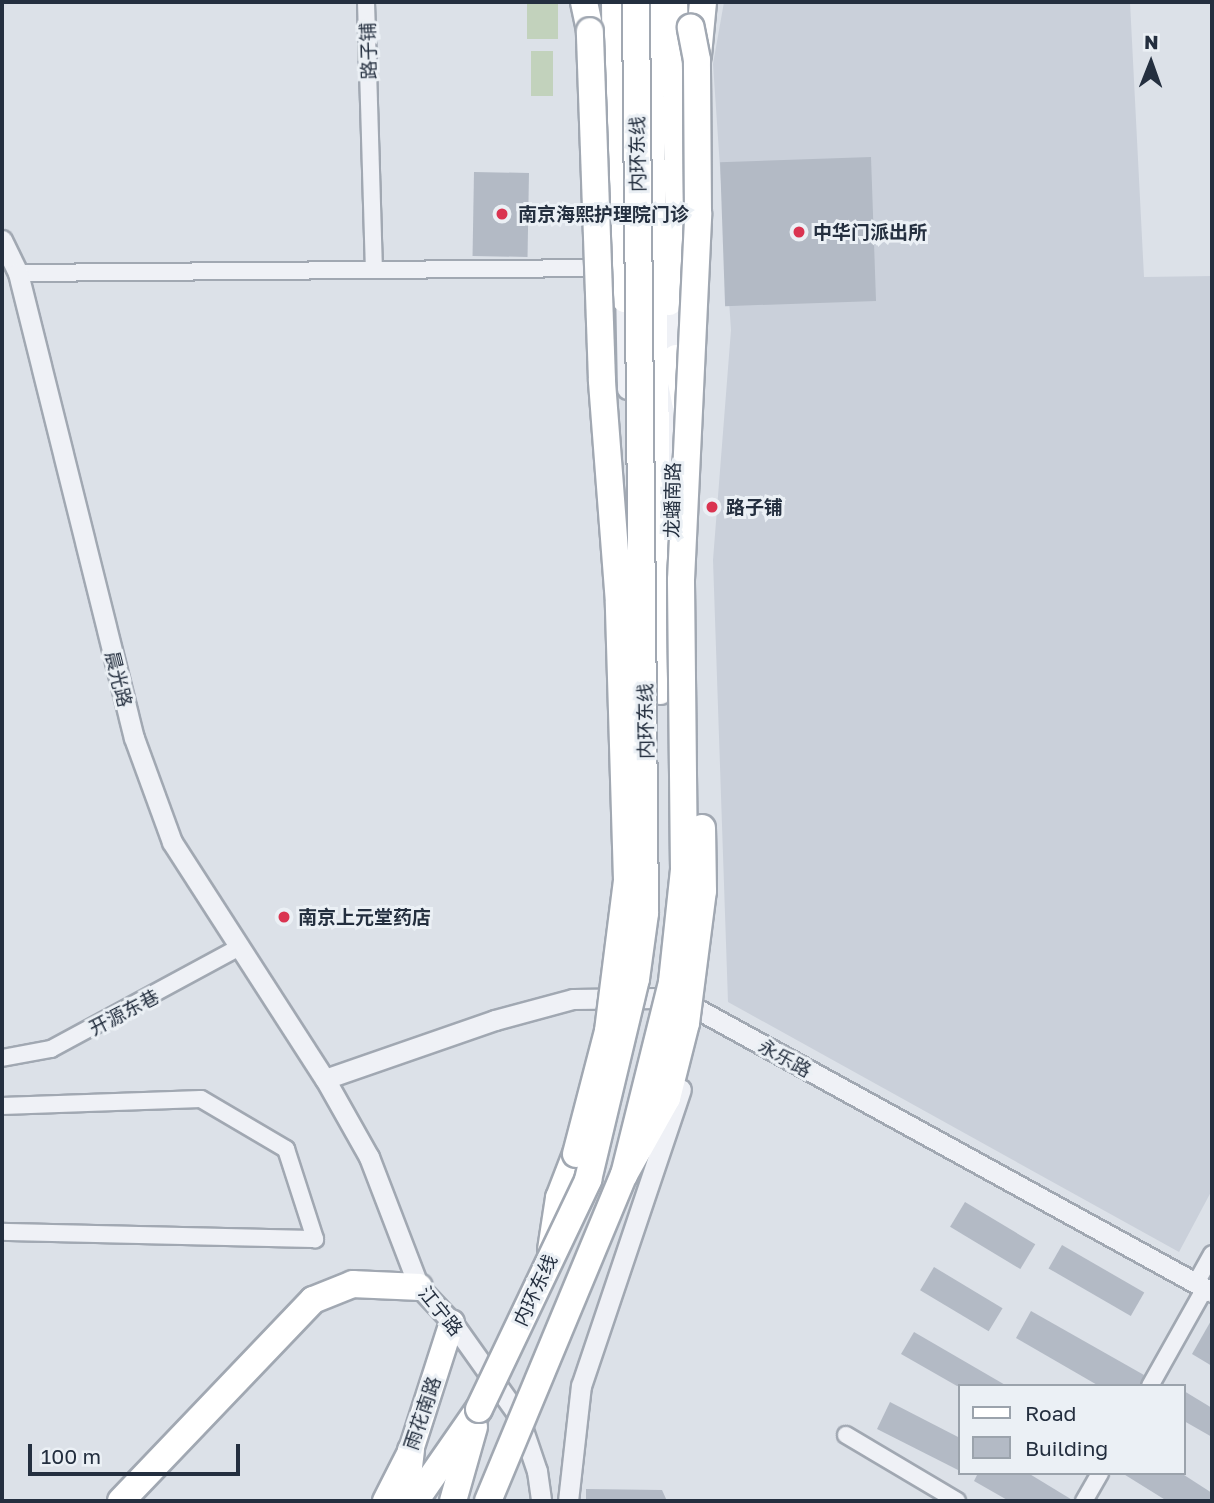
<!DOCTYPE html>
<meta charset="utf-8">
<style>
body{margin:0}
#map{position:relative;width:1214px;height:1503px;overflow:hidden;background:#dce1e8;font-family:"Golos Text","Noto Sans SC",sans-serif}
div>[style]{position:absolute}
.built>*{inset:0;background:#cad0da}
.green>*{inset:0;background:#c2d2bc;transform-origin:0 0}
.building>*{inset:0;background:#b3bac5;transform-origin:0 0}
.roads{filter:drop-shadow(2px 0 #a1a8b2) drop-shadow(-2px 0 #a1a8b2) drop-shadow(0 2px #a1a8b2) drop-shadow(0 -2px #a1a8b2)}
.minor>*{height:16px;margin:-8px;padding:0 8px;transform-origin:8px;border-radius:8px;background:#eff1f6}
.tertiary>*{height:19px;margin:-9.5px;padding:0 9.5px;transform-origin:9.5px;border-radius:9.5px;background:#eff1f6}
.primary>*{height:24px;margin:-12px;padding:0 12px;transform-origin:12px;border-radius:12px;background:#fff}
.trunk>*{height:26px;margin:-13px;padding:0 13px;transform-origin:13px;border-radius:13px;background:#fff}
.bridges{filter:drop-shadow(2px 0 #a1a8b2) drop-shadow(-2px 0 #a1a8b2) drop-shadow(0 2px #a1a8b2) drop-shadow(0 -2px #a1a8b2)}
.tertiary-bridge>*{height:19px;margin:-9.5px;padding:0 9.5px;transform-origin:9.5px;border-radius:9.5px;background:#eff1f6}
.trunk-bridge>*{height:26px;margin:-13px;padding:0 13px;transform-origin:13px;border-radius:13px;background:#fff}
.dots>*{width:19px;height:19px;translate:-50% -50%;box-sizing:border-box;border:4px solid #ebf0f5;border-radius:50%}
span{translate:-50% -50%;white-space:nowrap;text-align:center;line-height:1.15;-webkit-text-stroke:6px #ebf0f5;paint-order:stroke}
.street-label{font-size:19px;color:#242f3f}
.poi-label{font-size:19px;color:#242f3f;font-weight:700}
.left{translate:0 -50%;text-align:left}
.frame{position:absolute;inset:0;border:4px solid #242f3f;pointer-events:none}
.legend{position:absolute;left:958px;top:1384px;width:228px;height:91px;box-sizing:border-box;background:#ebf0f5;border:2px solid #9ba3ac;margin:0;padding:9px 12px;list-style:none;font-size:21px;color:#242f3f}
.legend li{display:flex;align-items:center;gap:14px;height:35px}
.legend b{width:35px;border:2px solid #9ba3ac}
.north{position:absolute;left:1116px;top:28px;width:70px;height:70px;-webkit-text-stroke:5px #ebf0f5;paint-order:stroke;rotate:1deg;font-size:19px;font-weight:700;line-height:28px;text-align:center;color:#242f3f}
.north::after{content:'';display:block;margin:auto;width:24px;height:32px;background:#242f3f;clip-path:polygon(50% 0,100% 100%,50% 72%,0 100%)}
.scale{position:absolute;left:28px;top:1444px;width:212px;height:32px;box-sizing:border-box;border:4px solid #242f3f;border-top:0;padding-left:9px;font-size:21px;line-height:24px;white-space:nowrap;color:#242f3f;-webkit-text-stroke:5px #ebf0f5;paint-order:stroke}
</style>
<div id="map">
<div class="built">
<i style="clip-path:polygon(724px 2px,1130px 2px,1144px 277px,1212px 276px,1212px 1190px,1179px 1252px,728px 1002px,713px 560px,731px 330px,713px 64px)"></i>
</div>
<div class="green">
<i style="left:527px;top:2px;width:31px;height:37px"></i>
<i style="left:531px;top:51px;width:22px;height:45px"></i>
</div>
<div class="building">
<i style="left:871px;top:157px;width:144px;height:151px;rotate:88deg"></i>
<i style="left:474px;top:172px;width:55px;height:84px;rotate:1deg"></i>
<i style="left:965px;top:1202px;width:82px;height:29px;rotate:31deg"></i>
<i style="left:1062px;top:1245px;width:95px;height:27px;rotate:30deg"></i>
<i style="left:934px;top:1267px;width:80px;height:27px;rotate:31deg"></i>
<i style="clip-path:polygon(1031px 1311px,1144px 1375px,1140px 1386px,1099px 1386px,1016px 1338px)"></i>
<i style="clip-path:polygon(1212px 1319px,1212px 1366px,1192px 1354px)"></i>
<i style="clip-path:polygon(914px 1332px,1007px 1386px,957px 1386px,901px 1354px)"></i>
<i style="clip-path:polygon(1184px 1391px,1212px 1408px,1212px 1437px,1184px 1421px)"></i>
<i style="clip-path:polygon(890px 1402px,960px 1438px,960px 1471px,877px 1429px)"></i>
<i style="clip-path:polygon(978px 1473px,1028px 1473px,1074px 1501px,1009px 1501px,974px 1481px)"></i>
<i style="clip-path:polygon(1122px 1473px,1181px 1473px,1212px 1493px,1212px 1501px,1167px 1501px)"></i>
<i style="clip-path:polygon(586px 1489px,662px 1490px,667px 1501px,586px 1501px)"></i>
</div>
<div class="roads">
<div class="minor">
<i style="left:366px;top:2px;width:266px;rotate:88.3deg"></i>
<i style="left:18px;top:273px;width:587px;rotate:-0.49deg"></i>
<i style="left:2px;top:1058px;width:50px;rotate:-10.4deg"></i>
<i style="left:51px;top:1049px;width:215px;rotate:-28.4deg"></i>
<i style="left:2px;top:1106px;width:199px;rotate:-2deg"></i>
<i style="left:201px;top:1099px;width:99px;rotate:30.5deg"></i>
<i style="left:286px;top:1149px;width:95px;rotate:72.1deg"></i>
<i style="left:315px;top:1239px;width:313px;rotate:-178.7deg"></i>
<i style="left:1196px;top:1283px;width:33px;rotate:-61deg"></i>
<i style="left:1150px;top:1386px;width:112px;rotate:-60.7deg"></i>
<i style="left:846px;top:1435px;width:129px;rotate:30.7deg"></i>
<i style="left:1084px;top:1501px;width:32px;rotate:-60deg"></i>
</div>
<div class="tertiary">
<i style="left:2px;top:240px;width:37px;rotate:64deg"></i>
<i style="left:18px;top:273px;width:479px;rotate:76deg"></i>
<i style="left:134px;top:738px;width:111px;rotate:69.9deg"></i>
<i style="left:172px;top:842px;width:282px;rotate:57.2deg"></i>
<i style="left:325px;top:1079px;width:90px;rotate:60.6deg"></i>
<i style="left:369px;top:1157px;width:139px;rotate:69deg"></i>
<i style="left:419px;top:1287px;width:48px;rotate:46.7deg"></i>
<i style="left:452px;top:1322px;width:114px;rotate:54.6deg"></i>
<i style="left:518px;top:1415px;width:59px;rotate:71.3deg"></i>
<i style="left:537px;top:1471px;width:30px;rotate:82deg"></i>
<i style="left:625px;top:286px;width:103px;rotate:88.9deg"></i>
<i style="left:669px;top:290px;width:68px;rotate:84.1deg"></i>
<i style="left:676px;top:358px;width:150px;rotate:91.5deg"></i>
<i style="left:325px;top:1079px;width:180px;rotate:-19.1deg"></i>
<i style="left:495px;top:1020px;width:81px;rotate:-15.1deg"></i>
<i style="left:573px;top:999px;width:86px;rotate:-0.7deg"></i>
<i style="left:659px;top:998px;width:44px;rotate:17.2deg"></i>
<i style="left:701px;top:1011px;width:583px;rotate:28.81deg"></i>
</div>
<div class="primary">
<i style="left:385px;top:1501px;width:57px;rotate:-63deg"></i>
<i style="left:411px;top:1450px;width:134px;rotate:-72.2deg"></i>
</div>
<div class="trunk">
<i style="left:584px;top:2px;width:30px;rotate:78deg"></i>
<i style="left:615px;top:2px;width:266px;rotate:89.4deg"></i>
<i style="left:618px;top:268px;width:32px;rotate:77deg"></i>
<i style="left:649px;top:2px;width:689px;rotate:89.09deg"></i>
<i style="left:698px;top:55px;width:53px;rotate:-84.6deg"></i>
<i style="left:669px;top:302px;width:65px;rotate:-81.1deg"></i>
<i style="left:679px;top:238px;width:236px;rotate:-91.2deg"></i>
<i style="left:676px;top:358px;width:45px;rotate:78.4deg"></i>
<i style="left:551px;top:1250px;width:53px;rotate:-81.3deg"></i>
<i style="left:559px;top:1198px;width:47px;rotate:-68.9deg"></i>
<i style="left:121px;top:1501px;width:278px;rotate:-46.3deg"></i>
<i style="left:313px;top:1300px;width:43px;rotate:-21.8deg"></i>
<i style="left:353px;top:1284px;width:66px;rotate:2.6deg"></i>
<i style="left:405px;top:1501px;width:51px;rotate:-83.3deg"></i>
<i style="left:415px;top:1501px;width:112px;rotate:-55.2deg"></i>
<i style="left:453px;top:1501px;width:77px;rotate:-74.2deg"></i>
</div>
</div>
<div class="bridges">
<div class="tertiary-bridge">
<i style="left:568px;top:1501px;width:116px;rotate:-83.6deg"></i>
<i style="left:581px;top:1386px;width:313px;rotate:-71.4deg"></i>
</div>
<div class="trunk-bridge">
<i style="left:576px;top:1154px;width:127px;rotate:-75.4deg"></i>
<i style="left:608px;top:1031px;width:152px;rotate:-82.8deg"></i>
<i style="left:627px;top:880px;width:277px;rotate:-91.7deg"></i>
<i style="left:619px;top:603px;width:224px;rotate:-94.4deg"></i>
<i style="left:602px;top:380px;width:349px;rotate:-92deg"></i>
<i style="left:624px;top:1175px;width:199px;rotate:-76deg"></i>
<i style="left:672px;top:982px;width:114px;rotate:-83.9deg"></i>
<i style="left:684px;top:869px;width:289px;rotate:-90.6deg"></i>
<i style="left:681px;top:580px;width:367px;rotate:-87.3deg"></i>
<i style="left:698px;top:213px;width:153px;rotate:-90.4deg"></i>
<i style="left:697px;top:60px;width:33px;rotate:-101deg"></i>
<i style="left:479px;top:1409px;width:254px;rotate:-64.5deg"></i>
<i style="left:588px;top:1180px;width:207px;rotate:-76.6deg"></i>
<i style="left:636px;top:979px;width:67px;rotate:-82.2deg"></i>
<i style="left:645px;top:913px;width:911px;rotate:-90.57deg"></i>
<i style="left:488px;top:1501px;width:353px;rotate:-67.4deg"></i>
<i style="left:624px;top:1175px;width:88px;rotate:-60.8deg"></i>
<i style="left:667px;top:1098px;width:77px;rotate:-75.8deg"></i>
<i style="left:686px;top:1023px;width:133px;rotate:-82.7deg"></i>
<i style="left:703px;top:891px;width:63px;rotate:-90.9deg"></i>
</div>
</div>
<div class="dots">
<i style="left:502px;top:214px;background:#da3451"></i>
<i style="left:799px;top:232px;background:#da3451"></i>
<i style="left:712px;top:507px;background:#da3451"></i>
<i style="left:284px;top:917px;background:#da3451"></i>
</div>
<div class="street-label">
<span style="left:368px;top:51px;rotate:-92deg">路子铺</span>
<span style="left:637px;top:154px;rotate:-91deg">内环东线</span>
<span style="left:672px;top:500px;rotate:-89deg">龙蟠南路</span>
<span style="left:119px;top:679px;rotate:76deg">晨光路</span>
<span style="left:645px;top:721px;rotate:-91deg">内环东线</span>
<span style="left:124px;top:1012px;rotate:-27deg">开源东巷</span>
<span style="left:785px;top:1058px;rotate:29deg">永乐路</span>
<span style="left:535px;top:1290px;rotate:-65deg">内环东线</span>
<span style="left:441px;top:1311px;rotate:51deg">江宁路</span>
<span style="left:422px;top:1413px;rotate:-71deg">雨花南路</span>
</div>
<div class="poi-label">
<span class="left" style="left:518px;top:214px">南京海熙护理院门诊</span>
<span class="left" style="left:813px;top:232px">中华门派出所</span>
<span class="left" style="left:726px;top:507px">路子铺</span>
<span class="left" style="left:298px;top:917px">南京上元堂药店</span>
</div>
<div class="frame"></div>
<ul class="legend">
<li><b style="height:9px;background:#fff"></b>Road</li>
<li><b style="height:19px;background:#b3bac5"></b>Building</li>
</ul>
<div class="north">N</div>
<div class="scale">100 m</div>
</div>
